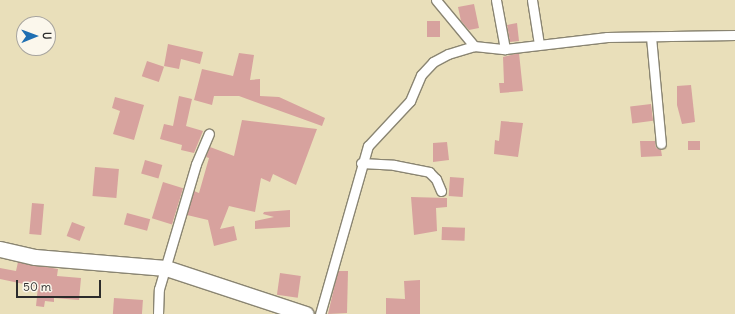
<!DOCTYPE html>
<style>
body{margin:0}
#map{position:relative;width:735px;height:314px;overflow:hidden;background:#e9dfba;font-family:Delius,sans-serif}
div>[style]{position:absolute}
.building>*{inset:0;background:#d7a29e;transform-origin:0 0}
.roads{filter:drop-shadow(1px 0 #8a8572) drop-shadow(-1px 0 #8a8572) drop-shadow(0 1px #8a8572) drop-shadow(0 -1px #8a8572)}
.minor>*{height:9px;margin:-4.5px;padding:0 4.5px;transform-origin:4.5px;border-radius:4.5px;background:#fff}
.trunk>*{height:15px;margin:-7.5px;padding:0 7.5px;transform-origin:7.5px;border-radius:7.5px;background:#fff}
span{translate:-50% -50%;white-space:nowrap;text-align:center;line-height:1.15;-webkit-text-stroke:4px #fbf7ec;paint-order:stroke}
.north{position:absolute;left:16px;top:16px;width:40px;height:40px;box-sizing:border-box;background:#fbf7ec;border:1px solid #a8a59f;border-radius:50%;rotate:89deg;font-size:11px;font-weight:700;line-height:16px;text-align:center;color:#2b2b2b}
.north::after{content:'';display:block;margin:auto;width:14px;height:18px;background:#1f6fb2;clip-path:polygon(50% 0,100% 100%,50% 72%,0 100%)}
.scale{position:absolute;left:16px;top:280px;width:85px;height:18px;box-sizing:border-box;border:2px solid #2b2b2b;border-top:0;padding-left:5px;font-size:12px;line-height:14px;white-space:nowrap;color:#2b2b2b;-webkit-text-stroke:3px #fbf7ec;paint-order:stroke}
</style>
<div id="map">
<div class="building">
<i style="clip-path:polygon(474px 4px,479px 28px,469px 30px,461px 21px,458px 7px)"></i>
<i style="left:427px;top:21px;width:13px;height:16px"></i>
<i style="clip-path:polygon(517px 23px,519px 41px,510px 42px,507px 25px)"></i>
<i style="clip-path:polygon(168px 44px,203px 52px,200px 64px,181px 59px,179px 69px,164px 66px)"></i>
<i style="clip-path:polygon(239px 53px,254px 55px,250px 80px,260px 79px,260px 96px,279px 97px,325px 118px,322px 126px,239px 96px,214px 96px,212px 105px,194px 100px,202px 69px,233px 76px)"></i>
<i style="clip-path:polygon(519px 53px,523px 91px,500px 93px,499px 83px,504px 83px,503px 57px)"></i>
<i style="left:147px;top:61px;width:18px;height:16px;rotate:19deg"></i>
<i style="clip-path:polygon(691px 85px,695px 122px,682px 124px,677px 105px,677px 86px)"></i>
<i style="clip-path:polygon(179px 96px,192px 99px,186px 126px,203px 131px,194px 153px,181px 150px,182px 145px,160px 139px,164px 124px,173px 126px)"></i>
<i style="clip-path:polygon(115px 97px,144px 105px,134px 140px,113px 134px,120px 111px,112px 108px)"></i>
<i style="left:651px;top:104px;width:17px;height:21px;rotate:83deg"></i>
<i style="clip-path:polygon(242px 120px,317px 129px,296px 185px,273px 174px,270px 182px,261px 178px,255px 212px,229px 206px,220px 229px,234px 226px,237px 240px,214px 246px,208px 220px,187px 215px,194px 191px,199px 193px,209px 158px,206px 157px,210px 147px,234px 156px)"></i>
<i style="clip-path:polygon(501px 121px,523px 123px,518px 157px,494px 154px,495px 140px,499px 141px)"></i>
<i style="clip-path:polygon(640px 141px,655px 141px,656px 148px,661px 150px,662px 156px,641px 157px)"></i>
<i style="left:700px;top:141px;width:9px;height:12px;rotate:90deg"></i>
<i style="clip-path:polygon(447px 142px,449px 160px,433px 162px,433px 143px)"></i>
<i style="left:145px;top:160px;width:18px;height:14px;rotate:16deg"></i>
<i style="left:95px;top:167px;width:24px;height:29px;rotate:5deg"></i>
<i style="left:450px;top:177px;width:14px;height:19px;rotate:4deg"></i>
<i style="left:163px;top:182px;width:21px;height:38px;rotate:17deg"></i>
<i style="clip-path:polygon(411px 197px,447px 198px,447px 207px,436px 208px,437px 231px,414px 235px)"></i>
<i style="left:32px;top:203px;width:12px;height:31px;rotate:5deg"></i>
<i style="clip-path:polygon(290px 210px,290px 227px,255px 229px,255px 221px,274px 217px,263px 214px,264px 212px)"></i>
<i style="left:127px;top:213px;width:24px;height:12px;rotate:15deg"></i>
<i style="left:72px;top:222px;width:14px;height:15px;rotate:21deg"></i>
<i style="left:442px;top:227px;width:23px;height:13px;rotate:2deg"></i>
<i style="clip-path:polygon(18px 262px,58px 269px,57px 276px,81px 278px,79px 300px,54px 298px,54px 302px,45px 301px,44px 307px,36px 306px,38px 287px,0 279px,0 268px,16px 271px)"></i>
<i style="clip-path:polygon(338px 271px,348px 271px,347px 313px,328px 314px)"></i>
<i style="left:280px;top:273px;width:21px;height:22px;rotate:8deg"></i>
<i style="clip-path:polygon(420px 280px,420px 314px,386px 314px,386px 298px,405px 299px,404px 281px)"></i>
<i style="left:114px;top:298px;width:29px;height:16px;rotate:4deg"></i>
</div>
<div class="roads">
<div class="minor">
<i style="left:436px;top:0;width:60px;rotate:50.4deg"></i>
<i style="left:496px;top:0;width:50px;rotate:79.6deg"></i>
<i style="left:532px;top:0;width:45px;rotate:81deg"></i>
<i style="left:651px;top:37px;width:107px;rotate:84.7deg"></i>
<i style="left:361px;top:163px;width:33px;rotate:3deg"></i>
<i style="left:394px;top:165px;width:36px;rotate:11deg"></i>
<i style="left:429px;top:172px;width:10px;rotate:45deg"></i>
<i style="left:436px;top:179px;width:13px;rotate:67deg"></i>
<i style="left:158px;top:314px;width:25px;rotate:-88deg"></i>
<i style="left:159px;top:289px;width:130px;rotate:-73.5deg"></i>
<i style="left:196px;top:164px;width:33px;rotate:-67deg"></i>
<i style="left:320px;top:314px;width:175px;rotate:-74.1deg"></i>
<i style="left:368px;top:146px;width:62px;rotate:-47deg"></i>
<i style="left:410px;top:101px;width:28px;rotate:-67deg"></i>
<i style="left:421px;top:75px;width:18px;rotate:-47deg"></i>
<i style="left:433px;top:62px;width:17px;rotate:-28deg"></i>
<i style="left:448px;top:54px;width:27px;rotate:-17deg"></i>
<i style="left:474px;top:46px;width:31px;rotate:6deg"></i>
<i style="left:505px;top:49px;width:103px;rotate:-6.7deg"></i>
<i style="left:607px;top:37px;width:128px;rotate:-0.9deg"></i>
</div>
<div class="trunk">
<i style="left:0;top:249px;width:36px;rotate:13deg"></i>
<i style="left:35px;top:257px;width:131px;rotate:4.8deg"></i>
<i style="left:166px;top:268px;width:147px;rotate:18.2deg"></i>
</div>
</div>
<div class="north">U</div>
<div class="scale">50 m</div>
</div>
